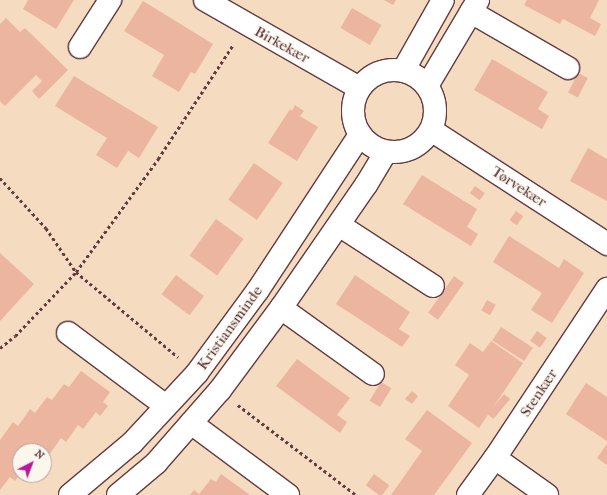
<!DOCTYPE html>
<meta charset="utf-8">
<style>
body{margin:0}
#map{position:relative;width:607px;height:495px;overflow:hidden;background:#f5dcc0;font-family:"IM FELL French Canon",serif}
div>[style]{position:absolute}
.building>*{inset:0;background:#ebb59f;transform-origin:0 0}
.path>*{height:2.5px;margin-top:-1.25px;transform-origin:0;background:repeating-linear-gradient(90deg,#643b41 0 3px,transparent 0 6px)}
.roads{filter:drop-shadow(1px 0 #643b41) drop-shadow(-1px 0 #643b41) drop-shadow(0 1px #643b41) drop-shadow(0 -1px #643b41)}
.minor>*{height:22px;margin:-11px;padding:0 11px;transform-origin:11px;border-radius:11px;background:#fff}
.minor>.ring{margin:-11px;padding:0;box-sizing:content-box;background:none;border:22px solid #fff;border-radius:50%}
span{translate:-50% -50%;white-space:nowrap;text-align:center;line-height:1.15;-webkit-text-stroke:3px #fbf7ec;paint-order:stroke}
.street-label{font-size:15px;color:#4a1f2b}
.north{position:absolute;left:12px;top:443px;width:40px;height:40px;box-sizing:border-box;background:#fbf7ec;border:1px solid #b4a19f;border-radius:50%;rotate:42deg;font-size:11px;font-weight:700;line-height:16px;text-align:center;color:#4a1f2b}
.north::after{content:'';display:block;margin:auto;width:14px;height:18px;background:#b5179e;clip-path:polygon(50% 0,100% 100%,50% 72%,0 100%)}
</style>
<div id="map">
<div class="building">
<i style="clip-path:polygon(28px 0,74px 0,56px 29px,23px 9px)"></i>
<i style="clip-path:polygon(384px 0,396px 0,393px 5px)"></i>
<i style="clip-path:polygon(527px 0,599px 0,590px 18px,601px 24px,595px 36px,563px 19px,560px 24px,524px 5px)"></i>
<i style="clip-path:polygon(143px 1px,213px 44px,195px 74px,191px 72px,179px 92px,152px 76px,164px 55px,124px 31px)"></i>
<i style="left:352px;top:8px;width:34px;height:23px;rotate:30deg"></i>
<i style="clip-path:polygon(6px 18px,20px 32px,25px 28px,68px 70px,39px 99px,32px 91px,42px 81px,36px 75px,5px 106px,0 101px,0 24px)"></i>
<i style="clip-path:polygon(492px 59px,548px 92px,538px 109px,549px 116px,542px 129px,474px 90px)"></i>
<i style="left:578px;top:73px;width:11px;height:22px;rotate:27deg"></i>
<i style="clip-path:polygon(74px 76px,158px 127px,139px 158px,128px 151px,117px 168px,96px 155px,107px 138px,55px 106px)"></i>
<i style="clip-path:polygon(295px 105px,304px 111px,300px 116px,318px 127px,297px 161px,268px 143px,290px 109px,292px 111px)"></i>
<i style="clip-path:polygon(588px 148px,607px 159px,607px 201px,570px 181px)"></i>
<i style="left:254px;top:163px;width:35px;height:45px;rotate:35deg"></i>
<i style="clip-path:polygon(422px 175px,477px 209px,467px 227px,478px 234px,471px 246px,403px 204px)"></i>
<i style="left:475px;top:186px;width:12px;height:9px;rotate:35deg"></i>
<i style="left:516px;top:211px;width:9px;height:11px;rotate:36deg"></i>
<i style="left:216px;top:219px;width:34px;height:45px;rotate:36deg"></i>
<i style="clip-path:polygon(509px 236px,559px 268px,564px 259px,584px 273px,552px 323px,531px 310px,542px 293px,493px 262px)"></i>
<i style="clip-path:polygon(0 253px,34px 284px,0 321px)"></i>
<i style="left:176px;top:275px;width:35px;height:24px;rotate:37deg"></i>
<i style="clip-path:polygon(355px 275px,410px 312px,399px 329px,410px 336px,402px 347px,336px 304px)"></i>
<i style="left:454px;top:276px;width:12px;height:45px;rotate:35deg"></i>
<i style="left:487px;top:300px;width:10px;height:12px;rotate:29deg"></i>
<i style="left:501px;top:327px;width:38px;height:16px;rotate:33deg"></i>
<i style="left:537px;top:331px;width:12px;height:12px;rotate:35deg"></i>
<i style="clip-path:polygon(491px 341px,523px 363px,479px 428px,448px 406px,469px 375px,455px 365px,470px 343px,483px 352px)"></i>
<i style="clip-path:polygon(297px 359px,350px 398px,337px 415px,347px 422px,340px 433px,276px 386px)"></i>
<i style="clip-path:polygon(81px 371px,110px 392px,103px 402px,108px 406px,100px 416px,96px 412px,83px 429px,78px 425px,66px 442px,61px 438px,49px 455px,44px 451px,20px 451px,20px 474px,15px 481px,10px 477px,0 490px,0 440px,13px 422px,18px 426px,30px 409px,35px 413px,47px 397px,52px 400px,64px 384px,69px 387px)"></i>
<i style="left:381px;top:382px;width:12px;height:22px;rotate:31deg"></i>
<i style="clip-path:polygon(586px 383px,607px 397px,607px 441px,566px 414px)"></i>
<i style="clip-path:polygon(412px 391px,418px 396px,412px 404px,405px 399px)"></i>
<i style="left:504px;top:394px;width:8px;height:26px;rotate:40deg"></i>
<i style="clip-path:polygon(427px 410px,472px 443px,434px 495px,391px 495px,422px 451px,405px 439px)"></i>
<i style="clip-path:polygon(607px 444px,607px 465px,597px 458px)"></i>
<i style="clip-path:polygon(221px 474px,250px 495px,190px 495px,194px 490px,199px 494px,211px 479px,216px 482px)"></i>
<i style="left:374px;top:474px;width:19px;height:14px;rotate:36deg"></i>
</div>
<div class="path">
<i style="left:0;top:178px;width:68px;rotate:47.4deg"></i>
<i style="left:46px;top:228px;width:53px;rotate:55.7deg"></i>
<i style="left:76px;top:272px;width:133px;rotate:39.8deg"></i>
<i style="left:0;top:348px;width:19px;rotate:-39deg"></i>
<i style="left:15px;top:336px;width:88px;rotate:-46.4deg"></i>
<i style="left:76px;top:272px;width:140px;rotate:-54deg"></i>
<i style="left:158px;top:159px;width:136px;rotate:-56.7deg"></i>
<i style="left:238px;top:405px;width:148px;rotate:37.3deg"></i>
</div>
<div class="roads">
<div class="minor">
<i style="left:205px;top:0;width:177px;rotate:29.7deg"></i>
<i style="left:471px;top:12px;width:112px;rotate:30deg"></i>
<i style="left:80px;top:47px;width:56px;rotate:-57.4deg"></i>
<i class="ring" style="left:353px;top:70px;width:60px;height:60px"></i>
<i style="left:403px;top:71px;width:81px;rotate:-60.6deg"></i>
<i style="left:427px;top:86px;width:100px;rotate:-59.3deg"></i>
<i style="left:431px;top:130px;width:210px;rotate:32.9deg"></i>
<i style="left:339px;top:225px;width:112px;rotate:33deg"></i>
<i style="left:281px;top:308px;width:113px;rotate:35.7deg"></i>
<i style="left:68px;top:333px;width:122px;rotate:36.7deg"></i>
<i style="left:191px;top:423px;width:121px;rotate:36.6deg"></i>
<i style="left:495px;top:458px;width:64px;rotate:35.4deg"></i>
<i style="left:70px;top:495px;width:81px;rotate:-40deg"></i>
<i style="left:132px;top:443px;width:96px;rotate:-47.1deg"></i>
<i style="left:197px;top:373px;width:103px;rotate:-53.7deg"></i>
<i style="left:258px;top:290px;width:186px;rotate:-56.7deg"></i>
<i style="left:118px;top:495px;width:50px;rotate:-40.1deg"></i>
<i style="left:156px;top:463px;width:97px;rotate:-48.8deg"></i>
<i style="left:220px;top:390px;width:102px;rotate:-53.4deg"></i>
<i style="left:281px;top:308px;width:150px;rotate:-55.4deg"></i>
<i style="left:366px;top:185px;width:39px;rotate:-59deg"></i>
<i style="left:468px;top:495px;width:46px;rotate:-53.9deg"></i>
<i style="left:495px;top:458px;width:203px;rotate:-56.5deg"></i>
</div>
</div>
<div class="street-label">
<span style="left:282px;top:45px;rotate:29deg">Birkekær</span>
<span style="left:519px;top:187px;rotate:33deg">Tørvekær</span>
<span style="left:230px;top:328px;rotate:-54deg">Kristiansminde</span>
<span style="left:539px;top:393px;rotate:-56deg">Stenkær</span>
</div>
<div class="north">N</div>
</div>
